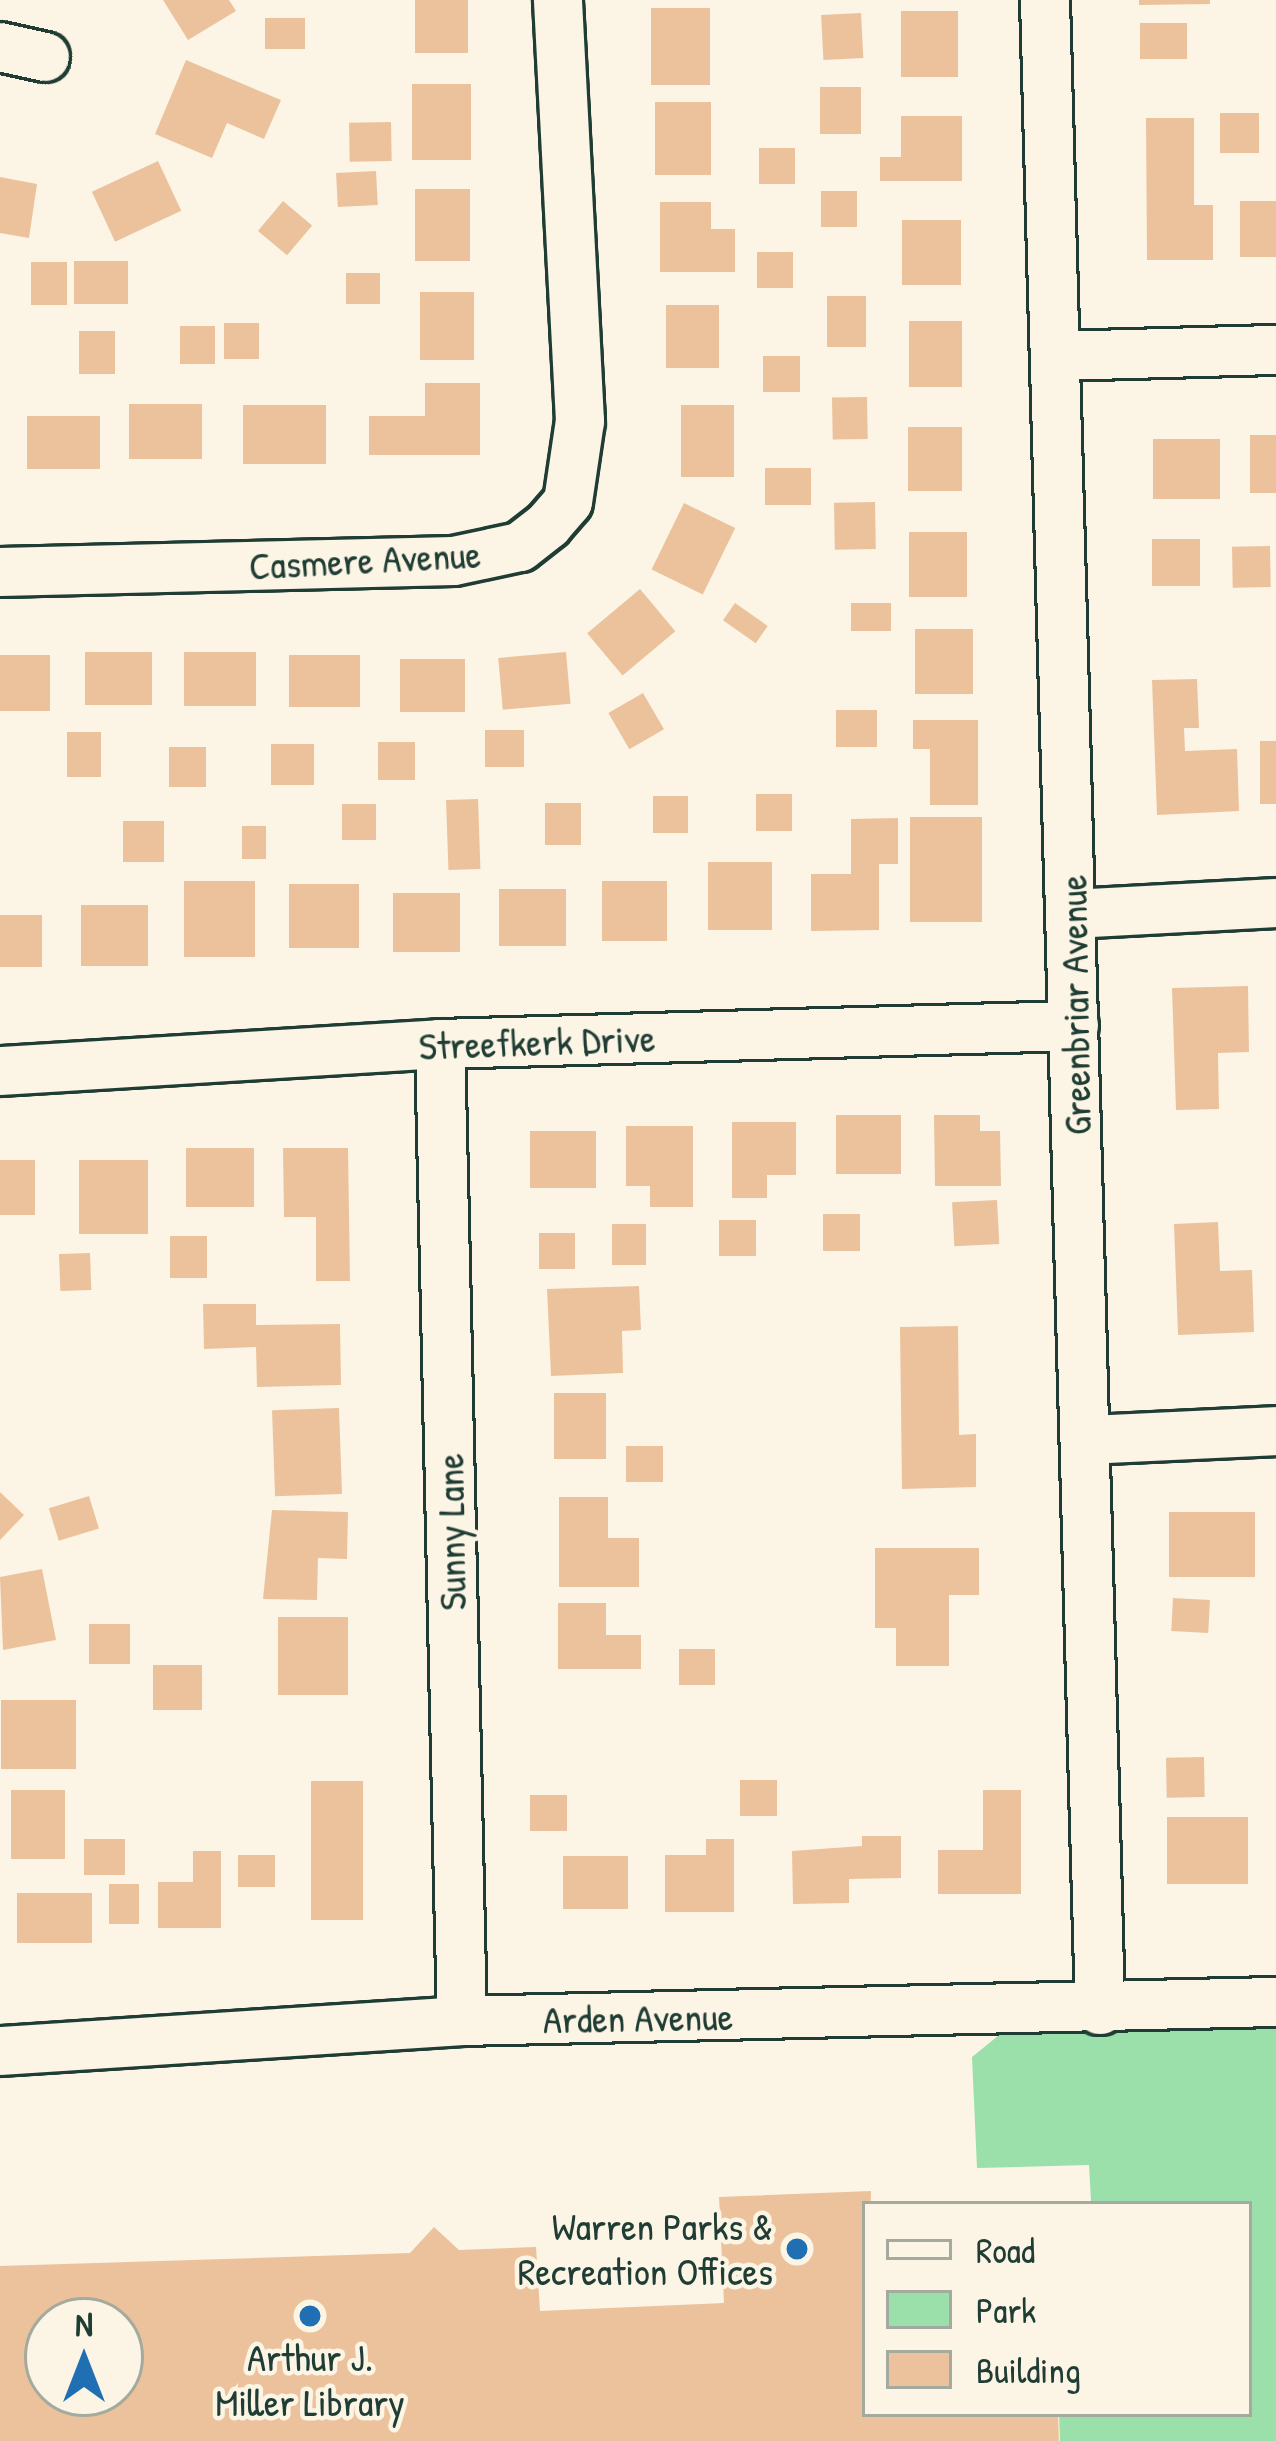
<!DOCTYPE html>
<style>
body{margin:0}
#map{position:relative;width:1276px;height:2441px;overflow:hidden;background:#fcf5e5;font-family:"Patrick Hand",sans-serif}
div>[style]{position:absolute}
.green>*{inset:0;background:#9bdfaa}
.building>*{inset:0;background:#ecc29c;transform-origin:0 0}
.roads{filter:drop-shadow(3px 0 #1f3d34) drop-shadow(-3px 0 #1f3d34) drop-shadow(0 3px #1f3d34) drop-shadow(0 -3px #1f3d34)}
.minor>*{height:48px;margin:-24px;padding:0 24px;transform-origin:24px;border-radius:24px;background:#fcf5e5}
.dots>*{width:33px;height:33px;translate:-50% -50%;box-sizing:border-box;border:6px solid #fcf5e5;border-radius:50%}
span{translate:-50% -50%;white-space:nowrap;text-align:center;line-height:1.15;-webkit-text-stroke:9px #fcf5e5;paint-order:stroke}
.street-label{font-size:39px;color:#1f3d34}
.poi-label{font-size:39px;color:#1f3d34}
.right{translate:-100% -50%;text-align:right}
.legend{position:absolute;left:862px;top:2201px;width:390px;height:216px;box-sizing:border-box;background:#fcf5e5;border:3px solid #a4ab9e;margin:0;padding:15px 21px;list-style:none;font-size:36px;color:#1f3d34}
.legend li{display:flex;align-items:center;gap:24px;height:60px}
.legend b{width:60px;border:3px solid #a4ab9e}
.north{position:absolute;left:24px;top:2297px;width:120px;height:120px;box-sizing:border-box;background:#fcf5e5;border:3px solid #a4ab9e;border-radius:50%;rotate:0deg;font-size:33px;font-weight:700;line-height:48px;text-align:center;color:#1f3d34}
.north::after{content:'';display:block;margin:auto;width:42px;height:54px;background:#1f6fb2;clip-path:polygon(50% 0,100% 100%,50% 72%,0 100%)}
</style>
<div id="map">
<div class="green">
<i style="clip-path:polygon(1276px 2020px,1276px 2441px,1060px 2441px,1059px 2414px,1249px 2414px,1249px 2204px,1105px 2204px,1091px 2201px,1089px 2165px,977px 2168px,972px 2057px,1004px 2031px)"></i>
</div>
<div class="building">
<i style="clip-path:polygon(163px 0,229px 0,236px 11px,188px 40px)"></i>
<i style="left:415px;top:0;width:53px;height:53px"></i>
<i style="clip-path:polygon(1139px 0,1210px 0,1210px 4px,1139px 5px)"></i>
<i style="left:651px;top:8px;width:59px;height:77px"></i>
<i style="left:901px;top:11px;width:57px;height:66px"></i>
<i style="left:861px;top:13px;width:45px;height:40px;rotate:87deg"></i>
<i style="left:265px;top:18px;width:40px;height:31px"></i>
<i style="left:1140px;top:23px;width:47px;height:36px"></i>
<i style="clip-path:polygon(186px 60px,281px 100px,264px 139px,227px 123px,212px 158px,155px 134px)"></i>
<i style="left:412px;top:84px;width:59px;height:76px"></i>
<i style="left:820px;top:87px;width:41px;height:47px"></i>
<i style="left:655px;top:102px;width:56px;height:73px"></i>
<i style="left:1220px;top:113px;width:39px;height:40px"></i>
<i style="clip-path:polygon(901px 116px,962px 116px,962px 181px,880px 181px,880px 157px,901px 157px)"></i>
<i style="clip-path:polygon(1146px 118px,1194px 118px,1194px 205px,1213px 205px,1213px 260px,1147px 260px)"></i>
<i style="left:391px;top:122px;width:39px;height:42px;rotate:89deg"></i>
<i style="left:759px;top:148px;width:36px;height:36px"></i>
<i style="left:158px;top:161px;width:55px;height:73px;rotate:65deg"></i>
<i style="left:376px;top:171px;width:34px;height:40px;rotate:87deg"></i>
<i style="clip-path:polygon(0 177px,37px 184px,29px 238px,0 233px)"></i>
<i style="left:415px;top:189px;width:55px;height:72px"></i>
<i style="left:821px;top:191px;width:36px;height:36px"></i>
<i style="left:283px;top:201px;width:38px;height:39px;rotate:40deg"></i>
<i style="left:1240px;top:201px;width:36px;height:56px"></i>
<i style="clip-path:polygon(660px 202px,711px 202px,711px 229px,735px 229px,735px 272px,660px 272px)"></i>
<i style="left:902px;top:220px;width:59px;height:65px"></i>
<i style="left:757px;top:252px;width:36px;height:36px"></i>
<i style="left:74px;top:261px;width:54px;height:43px"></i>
<i style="left:31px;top:262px;width:36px;height:43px"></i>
<i style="left:346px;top:273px;width:34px;height:31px"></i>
<i style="left:420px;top:292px;width:54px;height:68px"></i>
<i style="left:827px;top:296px;width:39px;height:51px"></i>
<i style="left:666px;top:305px;width:53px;height:63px"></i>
<i style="left:909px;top:321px;width:53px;height:66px"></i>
<i style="left:224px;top:323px;width:35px;height:36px"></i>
<i style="left:180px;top:326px;width:35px;height:38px"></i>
<i style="left:79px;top:331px;width:36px;height:43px"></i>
<i style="left:763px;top:356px;width:37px;height:36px"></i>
<i style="clip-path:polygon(425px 383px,480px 383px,480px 455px,369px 455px,369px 416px,425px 416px)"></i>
<i style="left:867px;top:397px;width:42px;height:35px;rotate:89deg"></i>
<i style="left:129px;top:404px;width:73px;height:55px"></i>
<i style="left:243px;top:405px;width:83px;height:59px"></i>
<i style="left:681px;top:405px;width:53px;height:72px"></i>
<i style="left:27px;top:416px;width:73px;height:53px"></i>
<i style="left:908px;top:427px;width:54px;height:64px"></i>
<i style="left:1250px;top:435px;width:26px;height:58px"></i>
<i style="left:1153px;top:439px;width:67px;height:60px"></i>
<i style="left:765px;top:468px;width:46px;height:37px"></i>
<i style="left:875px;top:502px;width:47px;height:41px;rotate:89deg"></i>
<i style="left:684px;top:503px;width:57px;height:74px;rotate:26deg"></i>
<i style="left:909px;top:532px;width:58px;height:65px"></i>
<i style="left:1152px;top:539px;width:48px;height:47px"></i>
<i style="left:1270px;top:546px;width:41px;height:38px;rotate:89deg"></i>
<i style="left:640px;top:589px;width:55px;height:69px;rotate:50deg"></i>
<i style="left:735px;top:603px;width:40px;height:21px;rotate:35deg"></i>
<i style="left:851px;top:603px;width:40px;height:28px"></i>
<i style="left:915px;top:629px;width:58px;height:65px"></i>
<i style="left:85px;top:652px;width:67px;height:53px"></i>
<i style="left:184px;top:652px;width:72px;height:54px"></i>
<i style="left:566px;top:652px;width:52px;height:68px;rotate:85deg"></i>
<i style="left:0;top:655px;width:50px;height:56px"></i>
<i style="left:360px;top:655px;width:52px;height:71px;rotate:90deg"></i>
<i style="left:400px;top:659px;width:65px;height:53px"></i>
<i style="clip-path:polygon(1197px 679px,1199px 728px,1184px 728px,1185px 751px,1237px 749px,1239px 811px,1157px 815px,1152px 680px)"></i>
<i style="left:643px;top:693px;width:42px;height:40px;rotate:60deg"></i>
<i style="left:836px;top:710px;width:41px;height:37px"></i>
<i style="clip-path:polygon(913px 720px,978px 720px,978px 805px,930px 805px,930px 749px,913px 749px)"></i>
<i style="left:524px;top:730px;width:37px;height:39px;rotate:90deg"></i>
<i style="left:67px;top:732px;width:34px;height:45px"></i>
<i style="left:1260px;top:741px;width:16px;height:63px"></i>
<i style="left:378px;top:742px;width:37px;height:38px"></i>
<i style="left:271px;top:744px;width:43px;height:41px"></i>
<i style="left:169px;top:747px;width:37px;height:40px"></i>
<i style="left:756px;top:794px;width:36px;height:37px"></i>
<i style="left:653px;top:796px;width:35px;height:37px"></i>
<i style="left:478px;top:799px;width:70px;height:32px;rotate:88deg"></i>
<i style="left:545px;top:803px;width:36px;height:42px"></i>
<i style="left:342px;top:804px;width:34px;height:36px"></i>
<i style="left:910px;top:817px;width:72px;height:105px"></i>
<i style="clip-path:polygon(898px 818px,898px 864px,879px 864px,879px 930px,811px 931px,811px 874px,851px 874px,851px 819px)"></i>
<i style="left:123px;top:821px;width:41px;height:41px"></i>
<i style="left:242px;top:826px;width:24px;height:33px"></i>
<i style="left:708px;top:862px;width:64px;height:68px"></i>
<i style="left:184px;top:881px;width:71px;height:76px"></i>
<i style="left:602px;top:881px;width:65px;height:60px"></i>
<i style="left:289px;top:884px;width:70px;height:64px"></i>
<i style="left:499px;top:889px;width:67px;height:57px"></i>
<i style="left:393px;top:893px;width:67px;height:59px"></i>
<i style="left:81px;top:905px;width:67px;height:61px"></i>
<i style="left:0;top:915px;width:42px;height:52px"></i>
<i style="clip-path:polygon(1248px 986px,1249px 1052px,1218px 1053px,1219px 1109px,1176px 1110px,1172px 988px)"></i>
<i style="left:836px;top:1115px;width:65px;height:59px"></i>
<i style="clip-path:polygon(934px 1115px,980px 1115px,980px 1131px,1000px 1131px,1001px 1186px,935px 1186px)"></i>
<i style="clip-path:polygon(732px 1122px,796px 1122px,796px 1175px,767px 1175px,767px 1198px,732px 1198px)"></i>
<i style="clip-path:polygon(626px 1126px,693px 1126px,693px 1207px,650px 1207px,650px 1186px,626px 1186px)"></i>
<i style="left:530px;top:1131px;width:66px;height:57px"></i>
<i style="left:186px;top:1148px;width:68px;height:59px"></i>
<i style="clip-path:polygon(283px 1148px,348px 1148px,350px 1281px,316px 1281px,316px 1217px,284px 1217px)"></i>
<i style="left:0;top:1160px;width:35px;height:55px"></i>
<i style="left:79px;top:1160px;width:69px;height:74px"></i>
<i style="left:997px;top:1200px;width:44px;height:45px;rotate:87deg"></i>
<i style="left:823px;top:1214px;width:37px;height:37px"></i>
<i style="left:719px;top:1220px;width:37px;height:36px"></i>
<i style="clip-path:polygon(1218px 1222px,1220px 1271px,1252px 1270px,1254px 1332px,1178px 1335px,1174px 1224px)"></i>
<i style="left:612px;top:1224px;width:34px;height:41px"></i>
<i style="left:539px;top:1233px;width:36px;height:36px"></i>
<i style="left:170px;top:1236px;width:37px;height:42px"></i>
<i style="left:90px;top:1253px;width:37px;height:31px;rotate:88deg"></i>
<i style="clip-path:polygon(639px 1286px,641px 1330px,622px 1331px,623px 1373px,551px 1376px,547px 1289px)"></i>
<i style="clip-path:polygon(203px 1304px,256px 1304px,256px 1325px,340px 1324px,341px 1385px,257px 1387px,256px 1347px,204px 1349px)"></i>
<i style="clip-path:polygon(958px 1326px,959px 1435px,976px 1434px,976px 1487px,902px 1489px,900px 1327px)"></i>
<i style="left:554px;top:1393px;width:52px;height:66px"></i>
<i style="left:339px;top:1408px;width:86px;height:67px;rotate:88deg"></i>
<i style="left:626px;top:1446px;width:37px;height:36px"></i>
<i style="clip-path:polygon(0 1492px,24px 1515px,0 1540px)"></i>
<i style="left:89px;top:1496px;width:34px;height:42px;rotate:73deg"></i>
<i style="clip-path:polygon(559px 1497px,608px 1497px,608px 1538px,639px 1538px,639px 1587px,559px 1587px)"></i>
<i style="clip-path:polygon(272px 1510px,348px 1512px,347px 1559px,318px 1558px,317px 1600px,263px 1599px)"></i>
<i style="left:1169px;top:1512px;width:86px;height:65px"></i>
<i style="clip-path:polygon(875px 1548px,979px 1548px,979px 1595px,949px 1595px,949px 1666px,896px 1666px,896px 1628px,875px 1628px)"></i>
<i style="clip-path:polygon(42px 1569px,56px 1640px,3px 1650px,0 1577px)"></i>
<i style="left:1173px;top:1598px;width:37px;height:33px;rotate:3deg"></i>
<i style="clip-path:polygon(558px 1603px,606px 1603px,606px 1635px,641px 1635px,641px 1669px,558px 1669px)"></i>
<i style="left:278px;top:1617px;width:70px;height:78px"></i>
<i style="left:89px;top:1624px;width:41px;height:40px"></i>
<i style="left:679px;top:1649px;width:36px;height:36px"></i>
<i style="left:153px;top:1665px;width:49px;height:45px"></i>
<i style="left:1px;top:1700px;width:75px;height:69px"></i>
<i style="left:1204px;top:1757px;width:40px;height:38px;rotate:89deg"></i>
<i style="left:740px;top:1780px;width:37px;height:36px"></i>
<i style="left:311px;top:1781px;width:52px;height:139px"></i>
<i style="left:11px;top:1790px;width:54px;height:69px"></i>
<i style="clip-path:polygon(983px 1790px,1021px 1790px,1021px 1894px,938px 1894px,938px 1850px,983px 1850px)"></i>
<i style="left:530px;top:1795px;width:37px;height:36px"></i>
<i style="left:1167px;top:1817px;width:81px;height:67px"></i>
<i style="clip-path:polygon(862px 1836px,901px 1836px,901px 1878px,849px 1879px,849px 1903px,793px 1904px,792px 1851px,862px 1846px)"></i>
<i style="left:84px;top:1839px;width:41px;height:36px"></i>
<i style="clip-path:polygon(706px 1839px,734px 1839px,734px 1912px,665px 1912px,665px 1855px,706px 1855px)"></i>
<i style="clip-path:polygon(193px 1851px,221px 1851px,221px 1928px,158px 1928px,158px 1882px,193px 1882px)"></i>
<i style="left:238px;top:1855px;width:37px;height:32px"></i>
<i style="left:563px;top:1856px;width:65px;height:53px"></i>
<i style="left:109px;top:1884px;width:30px;height:40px"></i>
<i style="left:17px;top:1893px;width:75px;height:50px"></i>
<i style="clip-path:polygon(evenodd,871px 2191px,865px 2414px,1058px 2414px,1059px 2441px,0 2441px,0 2266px,410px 2253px,434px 2227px,459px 2250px,536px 2247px,540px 2311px,724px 2303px,719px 2197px,871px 2191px,48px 2321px,120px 2321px,120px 2393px,48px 2393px,48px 2321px)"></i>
</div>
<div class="roads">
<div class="minor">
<i style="left:1045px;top:0;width:2011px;rotate:88.43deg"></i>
<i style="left:0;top:47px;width:46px;rotate:12.5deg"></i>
<i style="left:1058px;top:356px;width:218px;rotate:-1.6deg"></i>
<i style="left:0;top:572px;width:454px;rotate:-1.4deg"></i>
<i style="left:454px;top:561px;width:67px;rotate:-12deg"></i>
<i style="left:520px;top:547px;width:36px;rotate:-38deg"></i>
<i style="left:548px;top:525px;width:30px;rotate:-49deg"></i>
<i style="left:568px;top:502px;width:82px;rotate:-81.6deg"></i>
<i style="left:580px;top:421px;width:422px;rotate:-93deg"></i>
<i style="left:1073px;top:914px;width:203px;rotate:-3.1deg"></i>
<i style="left:440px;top:1044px;width:977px;rotate:88.71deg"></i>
<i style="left:0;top:1071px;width:441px;rotate:-3.5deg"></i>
<i style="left:440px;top:1044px;width:634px;rotate:-1.63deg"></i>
<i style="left:1088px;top:1440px;width:188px;rotate:-2.7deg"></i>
<i style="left:0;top:2051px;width:463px;rotate:-3.7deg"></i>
<i style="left:462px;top:2021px;width:814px;rotate:-1.34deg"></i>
</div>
</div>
<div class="dots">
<i style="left:797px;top:2249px;background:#1f6fb2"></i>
<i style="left:310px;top:2316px;background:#1f6fb2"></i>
</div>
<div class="street-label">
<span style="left:365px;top:560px;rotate:-3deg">Casmere Avenue</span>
<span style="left:1075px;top:1005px;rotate:-91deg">Greenbriar Avenue</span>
<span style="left:537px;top:1042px;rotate:-2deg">Streefkerk Drive</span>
<span style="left:451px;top:1532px;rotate:-91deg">Sunny Lane</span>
<span style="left:638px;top:2018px;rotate:-1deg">Arden Avenue</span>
</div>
<div class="poi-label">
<span class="right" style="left:773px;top:2249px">Warren Parks &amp;<br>Recreation Offices</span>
<span style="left:310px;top:2380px">Arthur J.<br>Miller Library</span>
</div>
<ul class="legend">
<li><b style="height:15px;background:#fcf5e5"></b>Road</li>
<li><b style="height:33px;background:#9bdfaa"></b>Park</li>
<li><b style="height:33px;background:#ecc29c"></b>Building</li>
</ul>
<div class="north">N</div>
</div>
